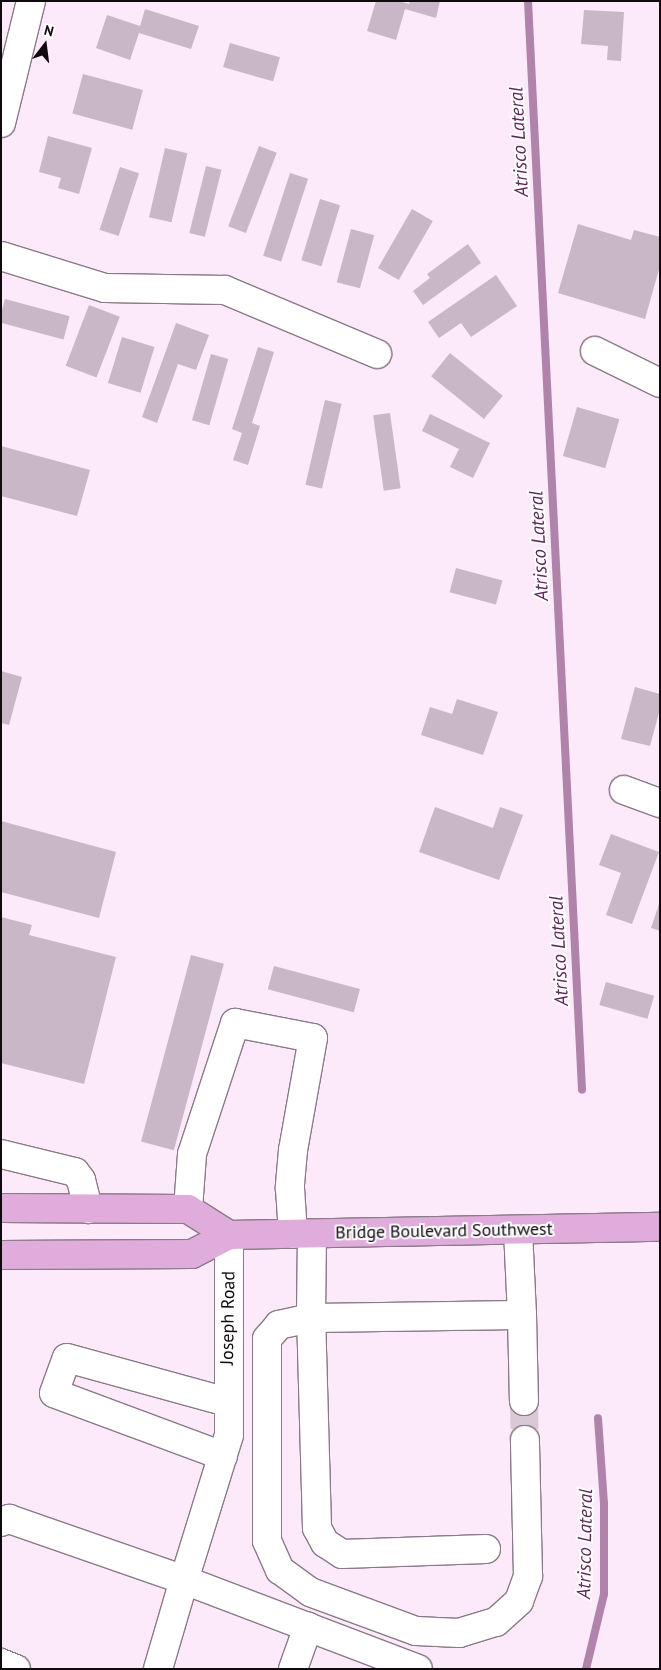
<!DOCTYPE html>
<style>
body{margin:0}
#map{position:relative;width:661px;height:1670px;overflow:hidden;background:#fce9f9;font-family:"PT Sans",sans-serif}
div>[style]{position:absolute}
.stream>*{height:8px;margin:-4px;padding:0 4px;transform-origin:4px;border-radius:4px;background:#af83aa}
.building>*{inset:0;background:#c9b6c6;transform-origin:0 0}
.minor-tunnel>*{height:28px;margin-top:-14px;transform-origin:0;background:repeating-linear-gradient(90deg,#d9c8d6 0 28px,transparent 0 42px)}
.roads{filter:drop-shadow(1px 0 #8b7a89) drop-shadow(-1px 0 #8b7a89) drop-shadow(0 1px #8b7a89) drop-shadow(0 -1px #8b7a89)}
.minor>*{height:28px;margin:-14px;padding:0 14px;transform-origin:14px;border-radius:14px;background:#fff}
.major>*{height:28px;margin:-14px;padding:0 14px;transform-origin:14px;border-radius:14px;background:#e0acdc}
span{translate:-50% -50%;white-space:nowrap;text-align:center;line-height:1.15;-webkit-text-stroke:4px #fdfdfd;paint-order:stroke}
.street-label{font-size:18px;color:#100a10}
.water-label{font-size:19px;color:#5e285a;font-style:italic}
.frame{position:absolute;inset:0;border:2px solid #100a10;pointer-events:none}
.north{position:absolute;left:20px;top:20px;width:50px;height:50px;-webkit-text-stroke:4px #fdfdfd;paint-order:stroke;rotate:15deg;font-size:14px;font-weight:700;line-height:20px;text-align:center;color:#100a10}
.north::after{content:'';display:block;margin:auto;width:18px;height:22px;background:#100a10;clip-path:polygon(50% 0,100% 100%,50% 72%,0 100%)}
</style>
<div id="map">
<div class="stream">
<i style="left:528px;top:1px;width:1090px;rotate:87.16deg"></i>
<i style="left:586px;top:1669px;width:77px;rotate:-76.5deg"></i>
<i style="left:604px;top:1594px;width:90px;rotate:-90deg"></i>
<i style="left:604px;top:1504px;width:86px;rotate:-94deg"></i>
</div>
<div class="building">
<i style="clip-path:polygon(376px 1px,399px 1px,409px 4px,410px 1px,440px 1px,436px 18px,405px 9px,396px 40px,367px 31px)"></i>
<i style="clip-path:polygon(145px 9px,199px 26px,191px 49px,139px 33px,130px 60px,96px 48px,107px 15px,140px 26px)"></i>
<i style="clip-path:polygon(584px 10px,624px 12px,621px 61px,607px 60px,608px 46px,581px 44px)"></i>
<i style="left:230px;top:43px;width:52px;height:25px;rotate:16deg"></i>
<i style="left:83px;top:74px;width:62px;height:41px;rotate:15deg"></i>
<i style="clip-path:polygon(48px 136px,92px 148px,79px 194px,58px 188px,61px 178px,39px 172px)"></i>
<i style="left:259px;top:146px;width:19px;height:86px;rotate:21deg"></i>
<i style="left:165px;top:148px;width:23px;height:71px;rotate:13deg"></i>
<i style="left:206px;top:166px;width:16px;height:69px;rotate:14deg"></i>
<i style="left:120px;top:167px;width:20px;height:66px;rotate:18deg"></i>
<i style="left:290px;top:173px;width:19px;height:87px;rotate:18deg"></i>
<i style="left:320px;top:199px;width:21px;height:64px;rotate:17deg"></i>
<i style="left:412px;top:209px;width:24px;height:68px;rotate:30deg"></i>
<i style="clip-path:polygon(578px 224px,631px 240px,634px 230px,660px 237px,660px 266px,645px 319px,558px 293px)"></i>
<i style="left:351px;top:229px;width:24px;height:55px;rotate:15deg"></i>
<i style="clip-path:polygon(468px 244px,481px 263px,423px 305px,413px 291px,430px 278px,427px 274px)"></i>
<i style="clip-path:polygon(496px 275px,517px 306px,471px 337px,461px 323px,439px 338px,428px 322px)"></i>
<i style="left:5px;top:299px;width:67px;height:24px;rotate:15deg"></i>
<i style="left:89px;top:305px;width:33px;height:65px;rotate:21deg"></i>
<i style="clip-path:polygon(176px 323px,209px 335px,196px 370px,178px 364px,157px 423px,142px 417px)"></i>
<i style="left:122px;top:337px;width:34px;height:48px;rotate:17deg"></i>
<i style="clip-path:polygon(258px 347px,274px 352px,252px 423px,260px 426px,248px 465px,233px 460px,242px 433px,232px 429px)"></i>
<i style="left:450px;top:353px;width:68px;height:30px;rotate:39deg"></i>
<i style="left:211px;top:354px;width:18px;height:69px;rotate:16deg"></i>
<i style="left:325px;top:400px;width:17px;height:87px;rotate:13deg"></i>
<i style="left:577px;top:407px;width:44px;height:51px;rotate:16deg"></i>
<i style="left:390px;top:413px;width:76px;height:17px;rotate:82deg"></i>
<i style="clip-path:polygon(430px 414px,490px 443px,473px 478px,450px 467px,459px 449px,422px 431px)"></i>
<i style="clip-path:polygon(1px 446px,90px 470px,77px 516px,1px 496px)"></i>
<i style="left:456px;top:568px;width:48px;height:25px;rotate:15deg"></i>
<i style="clip-path:polygon(1px 671px,22px 677px,9px 725px,1px 723px)"></i>
<i style="clip-path:polygon(635px 687px,660px 694px,660px 709px,650px 746px,621px 739px)"></i>
<i style="clip-path:polygon(457px 699px,498px 712px,483px 755px,421px 735px,430px 707px,452px 714px)"></i>
<i style="clip-path:polygon(435px 807px,493px 828px,500px 807px,523px 815px,499px 880px,419px 852px)"></i>
<i style="clip-path:polygon(1px 821px,116px 852px,99px 918px,1px 892px)"></i>
<i style="clip-path:polygon(611px 834px,659px 852px,632px 924px,606px 915px,621px 873px,599px 865px)"></i>
<i style="clip-path:polygon(659px 904px,660px 904px,660px 931px,651px 928px)"></i>
<i style="clip-path:polygon(1px 917px,32px 925px,29px 935px,116px 957px,84px 1084px,1px 1063px)"></i>
<i style="left:191px;top:955px;width:34px;height:193px;rotate:15deg"></i>
<i style="left:274px;top:966px;width:89px;height:24px;rotate:15deg"></i>
<i style="left:606px;top:982px;width:50px;height:24px;rotate:16deg"></i>
</div>
<div class="minor-tunnel">
<i style="left:524px;top:1401px;width:39px;rotate:89deg"></i>
</div>
<div class="roads">
<div class="minor">
<i style="left:1px;top:123px;width:126px;rotate:-76.2deg"></i>
<i style="left:1px;top:256px;width:109px;rotate:17.1deg"></i>
<i style="left:105px;top:288px;width:120px;rotate:1deg"></i>
<i style="left:225px;top:290px;width:165px;rotate:22.8deg"></i>
<i style="left:595px;top:351px;width:72px;rotate:26.2deg"></i>
<i style="left:624px;top:790px;width:38px;rotate:20deg"></i>
<i style="left:1px;top:1154px;width:76px;rotate:13.7deg"></i>
<i style="left:75px;top:1172px;width:10px;rotate:53deg"></i>
<i style="left:81px;top:1180px;width:30px;rotate:76deg"></i>
<i style="left:188px;top:1209px;width:55px;rotate:-85.8deg"></i>
<i style="left:192px;top:1154px;width:138px;rotate:-71.8deg"></i>
<i style="left:235px;top:1023px;width:79px;rotate:10.9deg"></i>
<i style="left:313px;top:1038px;width:114px;rotate:100.1deg"></i>
<i style="left:293px;top:1150px;width:38px;rotate:95deg"></i>
<i style="left:290px;top:1188px;width:46px;rotate:86.3deg"></i>
<i style="left:312px;top:1234px;width:84px;rotate:90.7deg"></i>
<i style="left:311px;top:1318px;width:211px;rotate:-0.8deg"></i>
<i style="left:522px;top:1315px;width:85px;rotate:-92.7deg"></i>
<i style="left:229px;top:1235px;width:200px;rotate:90deg"></i>
<i style="left:229px;top:1435px;width:152px;rotate:107.2deg"></i>
<i style="left:184px;top:1580px;width:250px;rotate:20.8deg"></i>
<i style="left:522px;top:1315px;width:86px;rotate:88.7deg"></i>
<i style="left:223px;top:1456px;width:180px;rotate:-159.6deg"></i>
<i style="left:54px;top:1393px;width:37px;rotate:-70deg"></i>
<i style="left:67px;top:1358px;width:166px;rotate:15.4deg"></i>
<i style="left:1px;top:1522px;width:9px;rotate:-21deg"></i>
<i style="left:9px;top:1519px;width:185px;rotate:19.2deg"></i>
<i style="left:184px;top:1580px;width:93px;rotate:106.3deg"></i>
<i style="left:486px;top:1549px;width:144px;rotate:178deg"></i>
<i style="left:342px;top:1554px;width:20px;rotate:-147deg"></i>
<i style="left:325px;top:1543px;width:17px;rotate:-118deg"></i>
<i style="left:317px;top:1528px;width:210px;rotate:-91.6deg"></i>
<i style="left:311px;top:1318px;width:33px;rotate:168deg"></i>
<i style="left:279px;top:1325px;width:18px;rotate:131deg"></i>
<i style="left:267px;top:1339px;width:202px;rotate:90deg"></i>
<i style="left:267px;top:1541px;width:32px;rotate:66deg"></i>
<i style="left:280px;top:1570px;width:37px;rotate:36deg"></i>
<i style="left:310px;top:1592px;width:113px;rotate:20.2deg"></i>
<i style="left:416px;top:1631px;width:43px;rotate:2.7deg"></i>
<i style="left:459px;top:1633px;width:39px;rotate:-17deg"></i>
<i style="left:496px;top:1622px;width:31px;rotate:-42deg"></i>
<i style="left:519px;top:1601px;width:27px;rotate:-70deg"></i>
<i style="left:528px;top:1576px;width:136px;rotate:-91.3deg"></i>
<i style="left:1px;top:1663px;width:16px;rotate:22deg"></i>
<i style="left:293px;top:1669px;width:45px;rotate:-70.3deg"></i>
</div>
<div class="major">
<i style="left:1px;top:1208px;width:187px;rotate:0.3deg"></i>
<i style="left:188px;top:1209px;width:49px;rotate:32.4deg"></i>
<i style="left:1px;top:1255px;width:191px;rotate:-0.3deg"></i>
<i style="left:192px;top:1254px;width:42px;rotate:-27.2deg"></i>
<i style="left:229px;top:1235px;width:431px;rotate:-1.1deg"></i>
</div>
</div>
<div class="street-label">
<span style="left:444px;top:1231px;rotate:-1deg">Bridge Boulevard Southwest</span>
<span style="left:228px;top:1318px;rotate:-89deg">Joseph Road</span>
</div>
<div class="water-label">
<span style="left:519px;top:142px;rotate:-93deg">Atrisco Lateral</span>
<span style="left:539px;top:546px;rotate:-93deg">Atrisco Lateral</span>
<span style="left:559px;top:951px;rotate:-93deg">Atrisco Lateral</span>
<span style="left:585px;top:1544px;rotate:-89deg">Atrisco Lateral</span>
</div>
<div class="frame"></div>
<div class="north">N</div>
</div>
